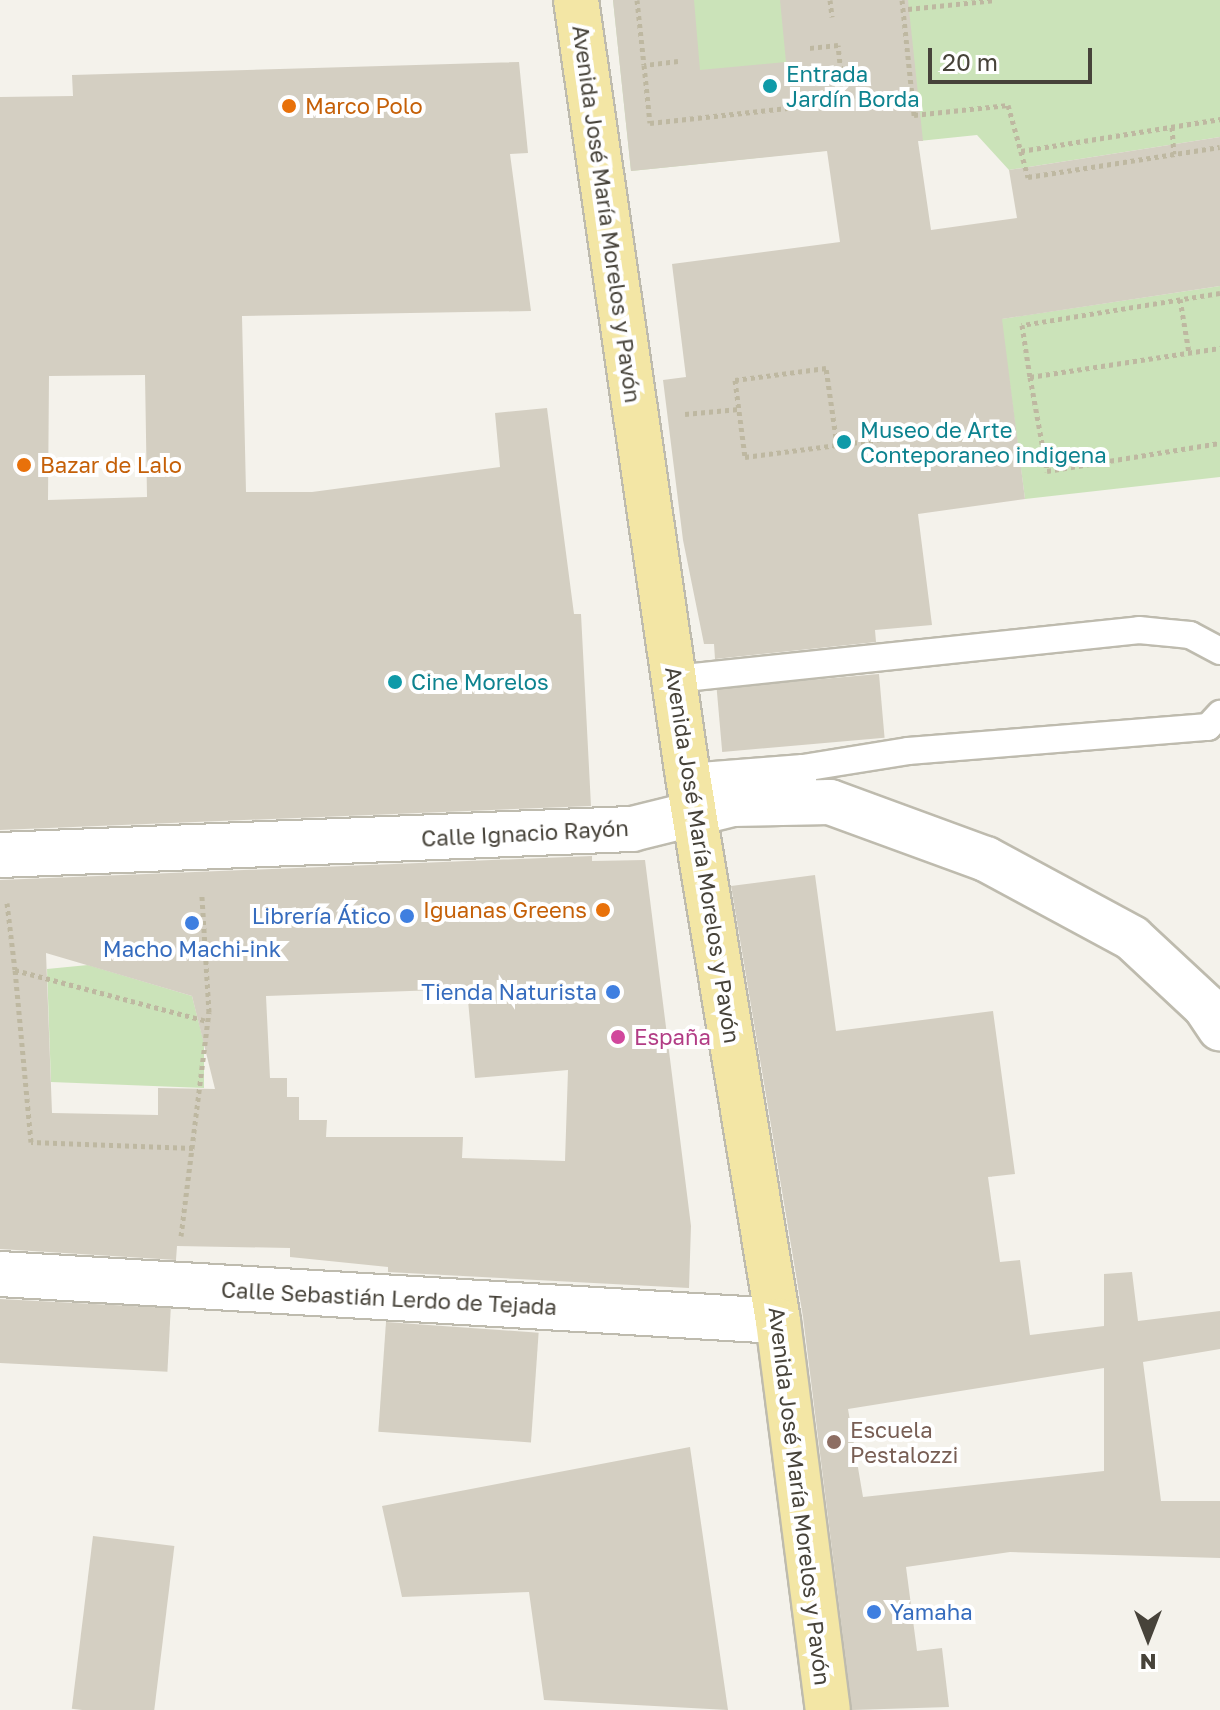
<!DOCTYPE html>
<meta charset="utf-8">
<style>
body{margin:0}
#map{position:relative;width:1220px;height:1710px;overflow:hidden;background:#f4f2eb;font-family:"Golos Text",sans-serif}
div>[style]{position:absolute}
.green>*{inset:0;background:#cbe3b9}
.building>*{inset:0;background:#d4cfc2;transform-origin:0 0}
.path>*{height:5px;margin-top:-2.5px;transform-origin:0;background:repeating-linear-gradient(90deg,#beb8a1 0 4px,transparent 0 8px)}
.roads{filter:drop-shadow(2px 0 #bebbae) drop-shadow(-2px 0 #bebbae) drop-shadow(0 2px #bebbae) drop-shadow(0 -2px #bebbae)}
.service>*{height:26px;margin:-13px;padding:0 13px;transform-origin:13px;border-radius:13px;background:#fff}
.minor>*{height:44px;margin:-22px;padding:0 22px;transform-origin:22px;border-radius:22px;background:#fff}
.tertiary>*{height:44px;margin:-22px;padding:0 22px;transform-origin:22px;border-radius:22px;background:#fff}
.primary>*{height:44px;margin:-22px;padding:0 22px;transform-origin:22px;border-radius:22px;background:#f3e6a5}
.dots>*{width:22px;height:22px;translate:-50% -50%;box-sizing:border-box;border:4px solid #fff;border-radius:50%}
span{translate:-50% -50%;white-space:nowrap;text-align:center;line-height:1.15;-webkit-text-stroke:8px #fff;paint-order:stroke}
.culture-label{font-size:22px;color:#0d838f}
.left{translate:0 -50%;text-align:left}
.food-label{font-size:22px;color:#c56008}
.right{translate:-100% -50%;text-align:right}
.street-label{font-size:22px;color:#47433a}
.shop-label{font-size:22px;color:#366cbe}
.hotel-label{font-size:22px;color:#b23c85}
.education-label{font-size:22px;color:#785e54}
.north{position:absolute;left:1108px;top:1598px;width:80px;height:80px;-webkit-text-stroke:6px #fff;paint-order:stroke;rotate:180deg;font-size:22px;font-weight:700;line-height:32px;text-align:center;color:#47433a}
.north::after{content:'';display:block;margin:auto;width:28px;height:36px;background:#47433a;clip-path:polygon(50% 0,100% 100%,50% 72%,0 100%)}
.scale{position:absolute;left:928px;top:48px;width:164px;height:36px;box-sizing:border-box;border:4px solid #47433a;border-top:0;padding-left:10px;font-size:24px;line-height:28px;white-space:nowrap;color:#47433a;-webkit-text-stroke:6px #fff;paint-order:stroke}
</style>
<div id="map">
<div class="green">
<i style="clip-path:polygon(613px 0,1220px 0,1220px 137px,1009px 170px,977px 135px,631px 171px)"></i>
<i style="clip-path:polygon(1220px 286px,1220px 477px,1025px 499px,1001px 319px)"></i>
<i style="clip-path:polygon(88px 965px,192px 996px,204px 1043px,204px 1088px,51px 1082px,47px 969px)"></i>
</div>
<div class="building">
<i style="clip-path:polygon(613px 0,694px 0,700px 70px,786px 62px,780px 0,908px 0,923px 141px,918px 141px,931px 230px,1017px 218px,1009px 170px,1220px 137px,1220px 286px,1002px 319px,1025px 499px,918px 514px,932px 625px,875px 630px,876px 642px,715px 659px,714px 644px,704px 644px,683px 540px,663px 380px,686px 377px,672px 264px,840px 242px,827px 151px,631px 171px)"></i>
<i style="clip-path:polygon(evenodd,519px 62px,528px 153px,510px 154px,531px 311px,242px 316px,246px 492px,312px 492px,500px 467px,495px 413px,547px 408px,574px 614px,581px 614px,591px 806px,0 830px,0 97px,73px 96px,72px 75px,519px 62px,145px 375px,147px 497px,48px 500px,49px 376px,145px 375px)"></i>
<i style="left:879px;top:674px;width:64px;height:163px;rotate:85deg"></i>
<i style="clip-path:polygon(evenodd,592px 856px,592px 861px,645px 860px,691px 1226px,689px 1288px,388px 1272px,388px 1267px,290px 1257px,290px 1248px,177px 1246px,176px 1260px,0 1249px,0 880px,592px 856px,46px 953px,192px 996px,215px 1089px,158px 1088px,158px 1115px,52px 1113px,46px 953px,592px 856px,467px 989px,475px 1078px,568px 1070px,565px 1161px,462px 1158px,463px 1137px,326px 1137px,327px 1120px,299px 1120px,299px 1097px,287px 1097px,287px 1078px,270px 1078px,266px 996px,467px 989px)"></i>
<i style="clip-path:polygon(evenodd,815px 875px,836px 1031px,993px 1011px,1015px 1174px,988px 1177px,1000px 1262px,1020px 1260px,1030px 1335px,1104px 1326px,1104px 1274px,1132px 1272px,1138px 1321px,1220px 1311px,1220px 1349px,1143px 1362px,1161px 1501px,1220px 1501px,1220px 1558px,1010px 1552px,906px 1567px,917px 1651px,942px 1648px,949px 1707px,852px 1710px,803px 1317px,731px 886px,815px 875px,1104px 1368px,1104px 1471px,863px 1497px,848px 1409px,1104px 1368px)"></i>
<i style="left:0;top:1299px;width:171px;height:64px;rotate:3deg"></i>
<i style="left:386px;top:1322px;width:153px;height:110px;rotate:4deg"></i>
<i style="clip-path:polygon(690px 1447px,728px 1710px,544px 1700px,529px 1592px,402px 1597px,382px 1506px)"></i>
<i style="left:93px;top:1536px;width:82px;height:174px;rotate:7deg"></i>
</div>
<div class="path">
<i style="left:637px;top:0;width:65px;rotate:83.9deg"></i>
<i style="left:830px;top:0;width:17px;rotate:83deg"></i>
<i style="left:902px;top:0;width:116px;rotate:84deg"></i>
<i style="left:914px;top:115px;width:95px;rotate:-6.1deg"></i>
<i style="left:1008px;top:105px;width:75px;rotate:74.5deg"></i>
<i style="left:1028px;top:177px;width:194px;rotate:-8.9deg"></i>
<i style="left:908px;top:9px;width:88px;rotate:-5.8deg"></i>
<i style="left:678px;top:61px;width:34px;rotate:173deg"></i>
<i style="left:644px;top:65px;width:58px;rotate:84.1deg"></i>
<i style="left:650px;top:123px;width:195px;rotate:-6.2deg"></i>
<i style="left:844px;top:102px;width:57px;rotate:-96deg"></i>
<i style="left:838px;top:45px;width:30px;rotate:174deg"></i>
<i style="left:1172px;top:127px;width:27px;rotate:86deg"></i>
<i style="left:1021px;top:151px;width:202px;rotate:-9.1deg"></i>
<i style="left:1220px;top:293px;width:201px;rotate:170.8deg"></i>
<i style="left:1022px;top:325px;width:53px;rotate:81.3deg"></i>
<i style="left:1030px;top:377px;width:192px;rotate:-8.7deg"></i>
<i style="left:1180px;top:299px;width:55px;rotate:80.5deg"></i>
<i style="left:1030px;top:377px;width:96px;rotate:79.7deg"></i>
<i style="left:1047px;top:471px;width:175px;rotate:-9.2deg"></i>
<i style="left:685px;top:414px;width:54px;rotate:-5.3deg"></i>
<i style="left:837px;top:445px;width:78px;rotate:-98.1deg"></i>
<i style="left:826px;top:368px;width:92px;rotate:172.5deg"></i>
<i style="left:735px;top:380px;width:78px;rotate:82.6deg"></i>
<i style="left:745px;top:457px;width:93px;rotate:-7.4deg"></i>
<i style="left:837px;top:445px;width:97px;rotate:-7.7deg"></i>
<i style="left:7px;top:903px;width:67px;rotate:83.2deg"></i>
<i style="left:193px;top:1148px;width:162px;rotate:-177.9deg"></i>
<i style="left:31px;top:1142px;width:173px;rotate:-95.3deg"></i>
<i style="left:15px;top:970px;width:199px;rotate:14.9deg"></i>
<i style="left:181px;top:1236px;width:226px;rotate:-82.9deg"></i>
<i style="left:209px;top:1012px;width:116px;rotate:-93.5deg"></i>
</div>
<div class="roads">
<div class="service">
<i style="left:675px;top:679px;width:467px;rotate:-6deg"></i>
<i style="left:1139px;top:630px;width:51px;rotate:5.6deg"></i>
<i style="left:1190px;top:635px;width:34px;rotate:28deg"></i>
<i style="left:688px;top:777px;width:115px;rotate:-4.5deg"></i>
<i style="left:803px;top:802px;width:34px;rotate:-90deg"></i>
<i style="left:803px;top:768px;width:106px;rotate:-9.2deg"></i>
<i style="left:908px;top:751px;width:301px;rotate:-4.6deg"></i>
<i style="left:1208px;top:727px;width:18px;rotate:-47deg"></i>
</div>
<div class="minor">
<i style="left:0;top:1274px;width:779px;rotate:3.46deg"></i>
</div>
<div class="tertiary">
<i style="left:0;top:855px;width:633px;rotate:-2.36deg"></i>
<i style="left:632px;top:829px;width:104px;rotate:-13.9deg"></i>
<i style="left:733px;top:804px;width:97px;rotate:-1.2deg"></i>
<i style="left:830px;top:802px;width:166px;rotate:20.1deg"></i>
<i style="left:986px;top:859px;width:166px;rotate:28.4deg"></i>
<i style="left:1132px;top:938px;width:100px;rotate:43deg"></i>
<i style="left:1205px;top:1006px;width:27px;rotate:56deg"></i>
</div>
<div class="primary">
<i style="left:576px;top:0;width:785px;rotate:81.8deg"></i>
<i style="left:688px;top:777px;width:551px;rotate:80.61deg"></i>
<i style="left:778px;top:1321px;width:392px;rotate:82.7deg"></i>
</div>
</div>
<div class="dots">
<i style="left:770px;top:86px;background:#0f9aa8"></i>
<i style="left:289px;top:106px;background:#e8710a"></i>
<i style="left:844px;top:442px;background:#0f9aa8"></i>
<i style="left:24px;top:465px;background:#e8710a"></i>
<i style="left:395px;top:682px;background:#0f9aa8"></i>
<i style="left:603px;top:910px;background:#e8710a"></i>
<i style="left:407px;top:916px;background:#3f7fe0"></i>
<i style="left:192px;top:923px;background:#3f7fe0"></i>
<i style="left:613px;top:992px;background:#3f7fe0"></i>
<i style="left:618px;top:1037px;background:#d1479c"></i>
<i style="left:834px;top:1442px;background:#8d6e63"></i>
<i style="left:874px;top:1612px;background:#3f7fe0"></i>
</div>
<div class="culture-label">
<span class="left" style="left:786px;top:86px">Entrada<br>Jardín Borda</span>
<span class="left" style="left:860px;top:442px">Museo de Arte<br>Conteporaneo indigena</span>
<span class="left" style="left:411px;top:682px">Cine Morelos</span>
</div>
<div class="food-label">
<span class="left" style="left:305px;top:106px">Marco Polo</span>
<span class="left" style="left:40px;top:465px">Bazar de Lalo</span>
<span class="right" style="left:587px;top:910px">Iguanas Greens</span>
</div>
<div class="street-label">
<span style="left:607px;top:214px;rotate:82deg">Avenida José María Morelos y Pavón</span>
<span style="left:525px;top:833px;rotate:-3deg">Calle Ignacio Rayón</span>
<span style="left:703px;top:855px;rotate:81deg">Avenida José María Morelos y Pavón</span>
<span style="left:389px;top:1298px;rotate:3deg">Calle Sebastián Lerdo de Tejada</span>
<span style="left:800px;top:1496px;rotate:83deg">Avenida José María Morelos y Pavón</span>
</div>
<div class="shop-label">
<span class="right" style="left:391px;top:916px">Librería Ático</span>
<span style="left:192px;top:949px">Macho Machi-ink</span>
<span class="right" style="left:597px;top:992px">Tienda Naturista</span>
<span class="left" style="left:890px;top:1612px">Yamaha</span>
</div>
<div class="hotel-label">
<span class="left" style="left:634px;top:1037px">España</span>
</div>
<div class="education-label">
<span class="left" style="left:850px;top:1442px">Escuela<br>Pestalozzi</span>
</div>
<div class="north">N</div>
<div class="scale">20 m</div>
</div>
